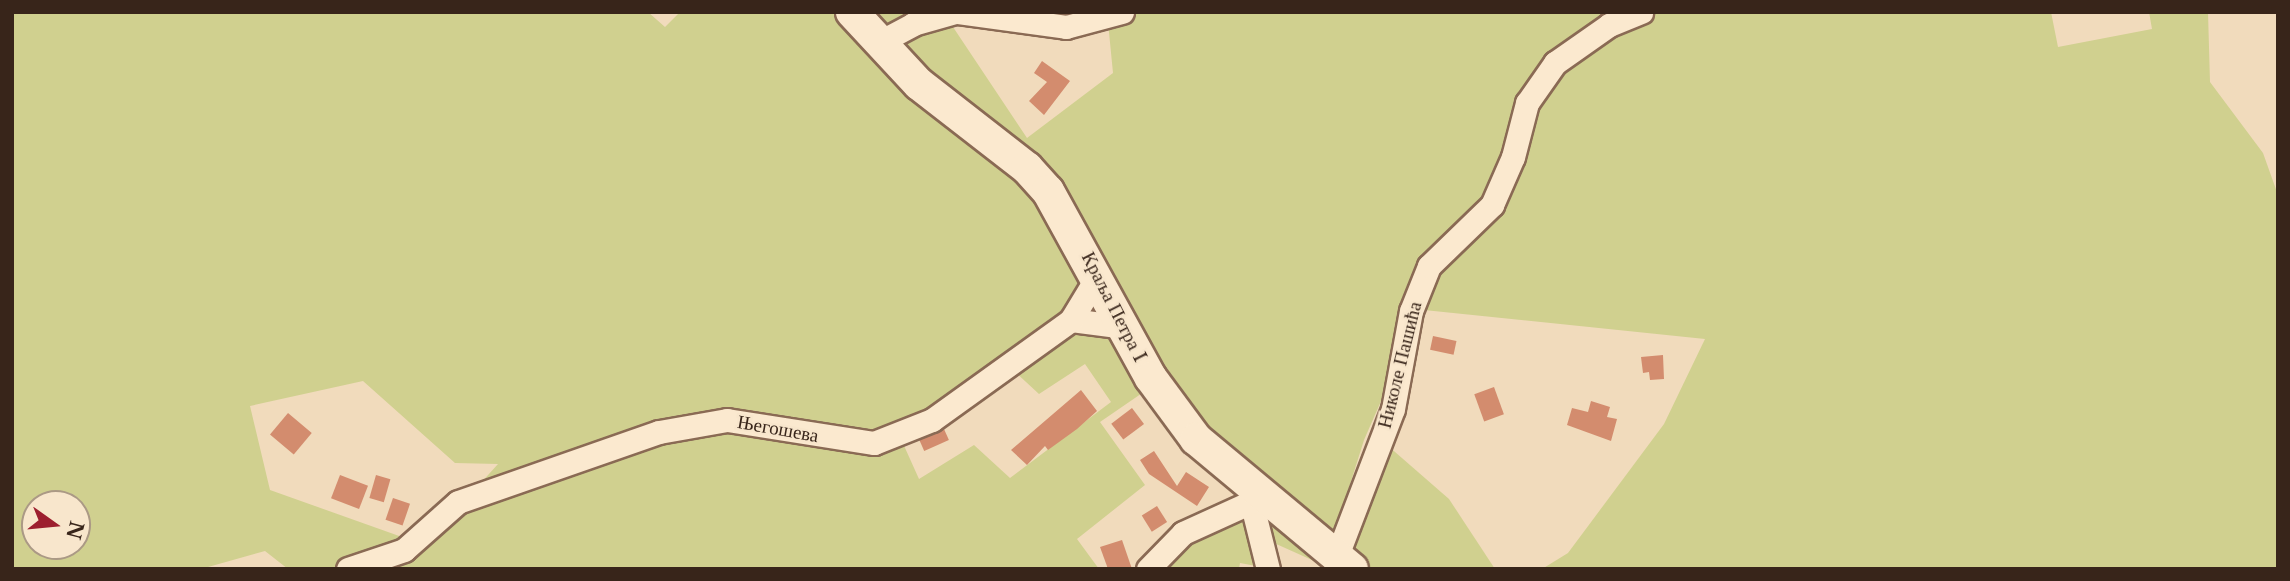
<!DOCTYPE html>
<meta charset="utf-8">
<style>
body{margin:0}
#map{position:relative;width:2290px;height:581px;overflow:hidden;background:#f1dbbc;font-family:"Libre Baskerville",serif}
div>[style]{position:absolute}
.green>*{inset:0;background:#d0d08f}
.building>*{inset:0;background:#d38c6e;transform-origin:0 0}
.roads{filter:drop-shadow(2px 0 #8a6a54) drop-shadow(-2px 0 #8a6a54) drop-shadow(0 2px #8a6a54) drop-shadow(0 -2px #8a6a54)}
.street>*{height:23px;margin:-11.5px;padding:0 11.5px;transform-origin:11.5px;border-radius:11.5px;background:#fbe9cf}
.secondary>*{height:32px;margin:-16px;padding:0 16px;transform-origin:16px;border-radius:16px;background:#fbe9cf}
span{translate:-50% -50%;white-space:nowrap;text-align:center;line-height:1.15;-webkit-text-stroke:5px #f8e6cc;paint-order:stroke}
.street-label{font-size:19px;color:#38251a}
.frame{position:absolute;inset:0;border:14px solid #38251a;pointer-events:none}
.north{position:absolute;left:21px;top:490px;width:70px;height:70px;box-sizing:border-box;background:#f8e6cc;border:2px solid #ab9985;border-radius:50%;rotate:105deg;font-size:19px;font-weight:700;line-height:28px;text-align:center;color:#38251a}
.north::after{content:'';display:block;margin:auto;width:24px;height:32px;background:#9d1f2f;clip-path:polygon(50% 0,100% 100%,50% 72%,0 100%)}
</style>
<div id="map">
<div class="green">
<i style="clip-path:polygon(evenodd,12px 12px,648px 12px,665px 27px,680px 12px,943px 12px,1027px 138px,1113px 73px,1107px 12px,2051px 12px,2058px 47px,2152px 29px,2149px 12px,2208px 12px,2210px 82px,2263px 153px,2278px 195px,2278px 569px,1542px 569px,1568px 553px,1664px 424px,1705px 339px,1424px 310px,1408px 367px,1392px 376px,1364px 440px,1335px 532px,1332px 569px,1274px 543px,1272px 569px,1240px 563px,1239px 569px,1167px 569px,1163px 561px,1248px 495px,1151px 387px,1100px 422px,1145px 485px,1077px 539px,1099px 569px,288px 569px,265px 551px,201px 569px,12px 569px,12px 12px,1085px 364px,1111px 402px,1010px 478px,974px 445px,919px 479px,901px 439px,1013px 370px,1039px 394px,1085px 364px,12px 12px,363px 381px,455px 463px,498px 464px,479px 485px,456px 492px,402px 537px,270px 490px,250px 406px,363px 381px,12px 12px,35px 504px,77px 504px,77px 546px,35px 546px,35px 504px)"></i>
<i style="clip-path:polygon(1387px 445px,1449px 499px,1495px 569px,1360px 569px,1352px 546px)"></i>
</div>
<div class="building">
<i style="clip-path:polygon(1042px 61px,1070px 81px,1044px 115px,1029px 101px,1047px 82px,1034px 73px)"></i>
<i style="left:1433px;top:336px;width:24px;height:14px;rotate:12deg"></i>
<i style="clip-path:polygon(1663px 355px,1664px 379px,1650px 380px,1649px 372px,1643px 373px,1641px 357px)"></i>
<i style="left:1494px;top:387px;width:29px;height:21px;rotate:70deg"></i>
<i style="clip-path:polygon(1081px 390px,1097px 411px,1077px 429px,1048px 450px,1045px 446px,1027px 465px,1011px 450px)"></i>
<i style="clip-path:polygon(1591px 401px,1610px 407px,1607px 417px,1617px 419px,1611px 441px,1567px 425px,1572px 408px,1588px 412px)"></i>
<i style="left:1132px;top:408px;width:20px;height:26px;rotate:53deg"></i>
<i style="left:288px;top:413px;width:31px;height:28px;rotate:40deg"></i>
<i style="left:944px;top:429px;width:12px;height:27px;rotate:66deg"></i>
<i style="clip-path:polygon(1154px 451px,1177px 486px,1186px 472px,1209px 487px,1197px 506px,1149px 474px,1140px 460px)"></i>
<i style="left:340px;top:475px;width:30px;height:25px;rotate:21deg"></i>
<i style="left:376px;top:475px;width:15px;height:24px;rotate:16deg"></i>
<i style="left:393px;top:498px;width:18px;height:23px;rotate:19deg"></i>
<i style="left:1157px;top:506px;width:19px;height:18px;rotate:58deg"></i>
<i style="clip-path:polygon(1122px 540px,1132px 569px,1108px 569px,1100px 547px)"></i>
</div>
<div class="roads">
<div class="street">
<i style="left:958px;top:12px;width:109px;rotate:7.9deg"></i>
<i style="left:1066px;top:27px;width:58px;rotate:-15deg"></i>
<i style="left:878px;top:43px;width:40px;rotate:-28deg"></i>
<i style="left:913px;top:24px;width:44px;rotate:-15.9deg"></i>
<i style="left:1071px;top:320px;width:53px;rotate:7.5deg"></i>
<i style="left:1252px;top:505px;width:66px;rotate:76deg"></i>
<i style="left:1338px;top:553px;width:154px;rotate:-69.1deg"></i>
<i style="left:1393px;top:409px;width:100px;rotate:-79.6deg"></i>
<i style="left:1411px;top:311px;width:48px;rotate:-68.2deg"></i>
<i style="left:1429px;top:266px;width:88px;rotate:-44.1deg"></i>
<i style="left:1492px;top:205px;width:52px;rotate:-66.4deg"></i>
<i style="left:1513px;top:157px;width:56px;rotate:-75.5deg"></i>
<i style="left:1527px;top:103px;width:49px;rotate:-55deg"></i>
<i style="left:1555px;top:63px;width:66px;rotate:-35.1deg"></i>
<i style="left:1609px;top:25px;width:35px;rotate:-22deg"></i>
<i style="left:348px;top:569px;width:59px;rotate:-18.7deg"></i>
<i style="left:404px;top:550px;width:72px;rotate:-41.6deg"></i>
<i style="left:458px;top:502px;width:213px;rotate:-19.2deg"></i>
<i style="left:659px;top:432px;width:69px;rotate:-10deg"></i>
<i style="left:727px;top:420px;width:149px;rotate:8.9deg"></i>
<i style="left:874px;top:443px;width:62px;rotate:-21.6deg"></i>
<i style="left:932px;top:420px;width:171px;rotate:-35.7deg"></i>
<i style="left:1071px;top:320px;width:50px;rotate:-58.8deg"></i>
<i style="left:1148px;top:569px;width:50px;rotate:-45.8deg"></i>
<i style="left:1183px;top:533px;width:87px;rotate:-24.5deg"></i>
</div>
<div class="secondary">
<i style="left:852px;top:12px;width:98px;rotate:47.1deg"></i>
<i style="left:919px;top:84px;width:137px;rotate:37.9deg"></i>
<i style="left:1027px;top:168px;width:31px;rotate:48deg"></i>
<i style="left:1048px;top:191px;width:213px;rotate:61.2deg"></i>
<i style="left:1151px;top:378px;width:76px;rotate:53.6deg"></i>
<i style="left:1196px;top:439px;width:203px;rotate:39.8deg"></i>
</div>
</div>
<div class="street-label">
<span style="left:1114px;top:307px;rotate:63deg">Краља Петра I</span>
<span style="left:1400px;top:365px;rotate:-76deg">Николе Пашића</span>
<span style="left:778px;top:429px;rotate:10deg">Његошева</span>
</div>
<div class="frame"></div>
<div class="north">N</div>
</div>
